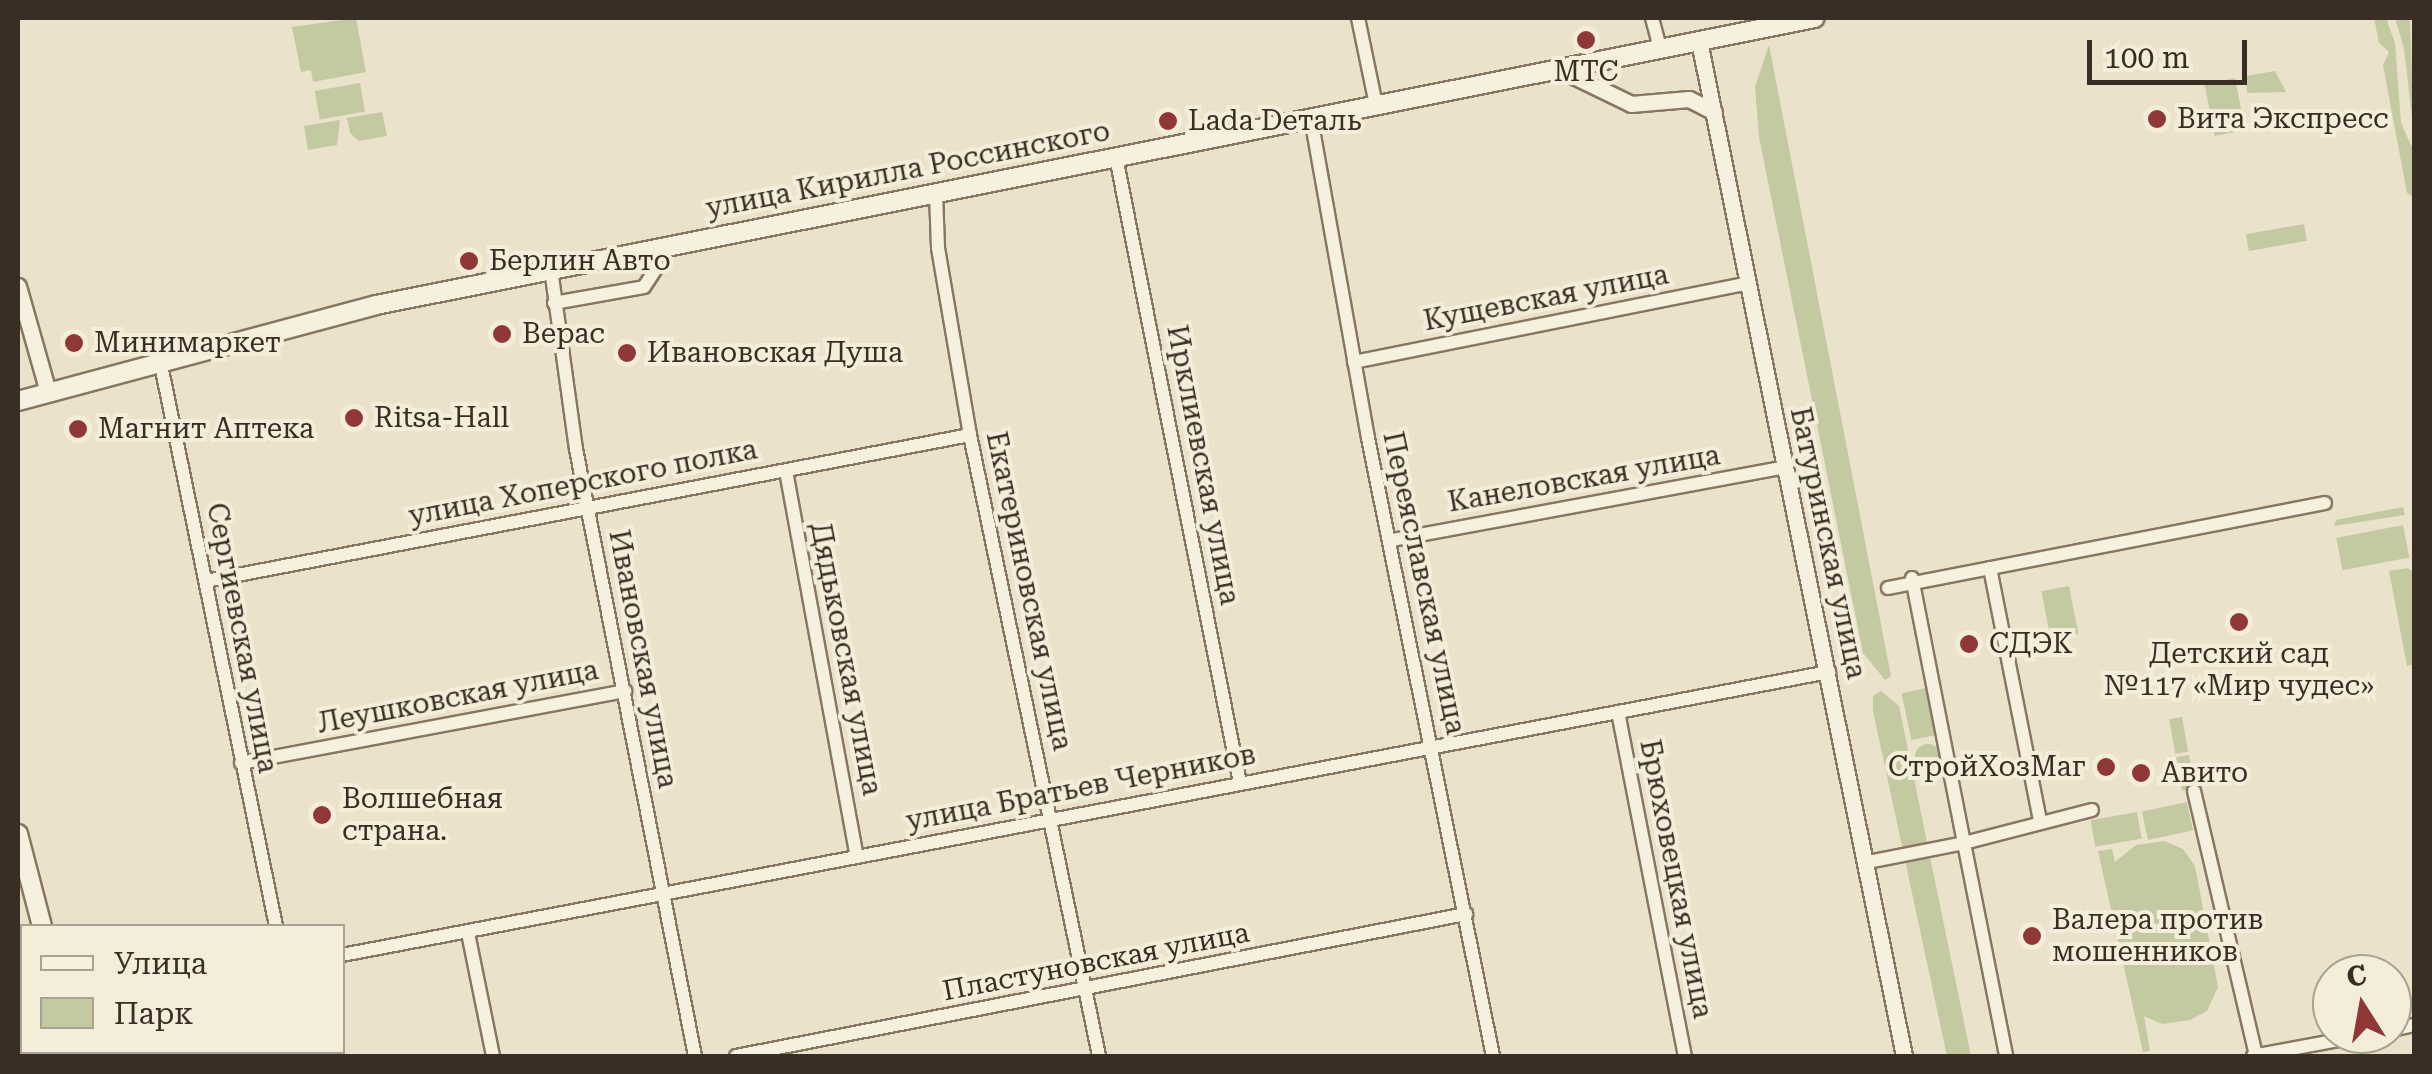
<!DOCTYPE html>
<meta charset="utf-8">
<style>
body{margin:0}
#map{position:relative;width:2432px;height:1074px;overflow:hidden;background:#ebe2cb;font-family:"Roboto Serif",serif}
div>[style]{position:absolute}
.green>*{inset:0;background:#c3c9a0;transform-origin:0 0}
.round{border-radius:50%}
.roads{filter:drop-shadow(2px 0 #877661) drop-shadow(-2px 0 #877661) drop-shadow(0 2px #877661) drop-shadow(0 -2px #877661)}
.minor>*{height:12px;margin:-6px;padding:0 6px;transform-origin:6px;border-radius:6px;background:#f6f0de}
.tertiary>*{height:15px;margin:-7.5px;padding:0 7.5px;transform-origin:7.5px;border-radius:7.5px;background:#f6f0de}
.secondary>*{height:18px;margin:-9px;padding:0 9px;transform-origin:9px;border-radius:9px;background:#f6f0de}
.dots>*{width:28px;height:28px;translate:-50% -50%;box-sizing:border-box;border:5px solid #f3edda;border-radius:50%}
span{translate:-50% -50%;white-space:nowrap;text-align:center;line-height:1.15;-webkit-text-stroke:8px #f3edda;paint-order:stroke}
.poi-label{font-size:28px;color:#392e23}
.left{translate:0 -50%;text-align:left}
.right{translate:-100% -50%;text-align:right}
.street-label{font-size:28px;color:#392e23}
.frame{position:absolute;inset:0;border:20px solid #392e23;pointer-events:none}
.legend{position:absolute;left:20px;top:924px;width:325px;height:130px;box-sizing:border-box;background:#f3edda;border:2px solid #a9a191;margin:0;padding:12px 18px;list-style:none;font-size:30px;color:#392e23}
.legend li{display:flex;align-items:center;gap:20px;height:50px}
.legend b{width:50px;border:2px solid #a9a191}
.north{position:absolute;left:2312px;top:954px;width:100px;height:100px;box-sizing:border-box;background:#f3edda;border:2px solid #a9a191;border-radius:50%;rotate:349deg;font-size:28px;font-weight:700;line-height:40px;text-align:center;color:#392e23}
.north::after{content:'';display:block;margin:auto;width:35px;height:45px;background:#903837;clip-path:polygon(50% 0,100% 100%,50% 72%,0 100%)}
.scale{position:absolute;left:2087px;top:40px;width:160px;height:45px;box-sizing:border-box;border:5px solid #392e23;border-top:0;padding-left:12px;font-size:30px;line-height:35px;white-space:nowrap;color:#392e23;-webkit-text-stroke:8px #f3edda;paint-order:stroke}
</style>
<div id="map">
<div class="green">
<i style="clip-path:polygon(356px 18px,366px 72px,313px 82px,311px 70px,301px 72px,292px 27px)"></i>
<i style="clip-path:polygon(2374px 18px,2386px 18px,2395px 43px,2401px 123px,2414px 152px,2414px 197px,2407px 193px,2383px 65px,2389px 52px,2379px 43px)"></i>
<i style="clip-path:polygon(2395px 18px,2410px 18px,2414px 134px,2404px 49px)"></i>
<i style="clip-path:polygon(1769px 45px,1891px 676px,1885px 680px,1863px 653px,1759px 137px,1755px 87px)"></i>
<i style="clip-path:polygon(2275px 71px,2286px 92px,2247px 93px,2246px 76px)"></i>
<i style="left:2235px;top:78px;width:53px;height:31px;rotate:79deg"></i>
<i style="left:360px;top:83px;width:29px;height:46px;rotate:80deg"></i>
<i style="clip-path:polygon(382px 112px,387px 136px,359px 141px,350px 133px,347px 118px)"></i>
<i style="clip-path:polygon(340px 120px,337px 145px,308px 150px,304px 126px)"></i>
<i style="left:2304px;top:224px;width:17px;height:59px;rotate:80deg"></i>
<i style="clip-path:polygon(2403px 507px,2405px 515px,2334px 526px,2336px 520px)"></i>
<i style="left:2403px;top:525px;width:33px;height:68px;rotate:79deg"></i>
<i style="clip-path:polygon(2408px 568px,2414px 573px,2414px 664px,2407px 666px,2389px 571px)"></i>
<i style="left:2069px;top:586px;width:49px;height:28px;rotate:79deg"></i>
<i style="left:1926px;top:688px;width:48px;height:25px;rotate:78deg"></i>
<i style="clip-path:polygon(1881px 691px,1899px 706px,1971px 1056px,1947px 1056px,1873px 711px,1873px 696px)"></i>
<i style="left:2182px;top:717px;width:35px;height:13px;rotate:80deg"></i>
<i class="round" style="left:1915px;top:744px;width:26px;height:26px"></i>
<i style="left:2189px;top:755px;width:34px;height:13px;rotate:80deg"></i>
<i style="left:2187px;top:802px;width:29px;height:46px;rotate:78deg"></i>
<i style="left:2137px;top:812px;width:27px;height:47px;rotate:80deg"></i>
<i style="clip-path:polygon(2164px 841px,2183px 849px,2195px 866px,2218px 987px,2207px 1011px,2190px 1020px,2162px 1024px,2144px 1016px,2150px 1051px,2143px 1052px,2098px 851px,2112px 849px,2115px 862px,2136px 845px)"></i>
</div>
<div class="roads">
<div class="minor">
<i style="left:1358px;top:18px;width:89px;rotate:78.3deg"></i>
<i style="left:1652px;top:18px;width:31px;rotate:75deg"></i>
<i style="left:1311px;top:118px;width:325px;rotate:79.9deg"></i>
<i style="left:1368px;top:438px;width:631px;rotate:78.57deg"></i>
<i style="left:1116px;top:157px;width:638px;rotate:78.8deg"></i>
<i style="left:936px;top:193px;width:55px;rotate:87.9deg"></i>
<i style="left:938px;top:248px;width:190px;rotate:80.3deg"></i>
<i style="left:970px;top:435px;width:634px;rotate:78.26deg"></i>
<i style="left:551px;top:269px;width:182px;rotate:82.1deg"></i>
<i style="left:576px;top:449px;width:619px;rotate:78.91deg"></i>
<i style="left:554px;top:303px;width:91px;rotate:-10.1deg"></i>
<i style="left:644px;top:287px;width:24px;rotate:-57deg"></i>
<i style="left:657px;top:267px;width:18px;rotate:-103deg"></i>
<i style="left:160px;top:360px;width:578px;rotate:78.42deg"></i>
<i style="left:1354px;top:362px;width:403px;rotate:-11.3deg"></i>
<i style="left:786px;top:471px;width:391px;rotate:79.6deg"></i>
<i style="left:1392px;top:540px;width:401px;rotate:-10.5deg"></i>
<i style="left:1990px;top:568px;width:258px;rotate:78.8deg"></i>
<i style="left:1912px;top:578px;width:270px;rotate:78.9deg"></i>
<i style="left:1964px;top:843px;width:132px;rotate:-14.5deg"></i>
<i style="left:206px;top:581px;width:778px;rotate:-10.82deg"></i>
<i style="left:1888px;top:588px;width:445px;rotate:-11deg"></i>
<i style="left:1618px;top:712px;width:350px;rotate:79deg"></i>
<i style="left:241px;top:763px;width:391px;rotate:-10.6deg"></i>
<i style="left:2194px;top:791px;width:272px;rotate:76.8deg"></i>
<i style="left:1868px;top:862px;width:98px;rotate:-11.2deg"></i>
<i style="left:1964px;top:843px;width:217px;rotate:78.8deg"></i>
<i style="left:468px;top:933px;width:126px;rotate:78.5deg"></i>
<i style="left:342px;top:955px;width:1514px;rotate:-10.78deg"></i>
<i style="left:2392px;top:1030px;width:23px;rotate:-13deg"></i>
<i style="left:300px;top:1052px;width:4px;rotate:76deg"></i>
<i style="left:736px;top:1056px;width:744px;rotate:-11.01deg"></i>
<i style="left:2253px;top:1056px;width:119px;rotate:-10.6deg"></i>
</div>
<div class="tertiary">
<i style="left:1699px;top:41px;width:1035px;rotate:78.58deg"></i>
<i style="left:1557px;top:68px;width:82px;rotate:25.9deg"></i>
<i style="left:1631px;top:104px;width:58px;rotate:-4.9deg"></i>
<i style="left:1689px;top:99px;width:28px;rotate:27deg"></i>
<i style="left:18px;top:286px;width:110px;rotate:74.2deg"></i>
<i style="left:73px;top:1052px;width:4px;rotate:76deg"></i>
</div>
<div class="secondary">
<i style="left:18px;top:401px;width:371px;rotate:-15deg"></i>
<i style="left:376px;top:305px;width:1467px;rotate:-11.28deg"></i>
<i style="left:18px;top:834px;width:95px;rotate:75.4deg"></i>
<i style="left:18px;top:993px;width:4px;rotate:-27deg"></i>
</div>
</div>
<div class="dots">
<i style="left:1586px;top:40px;background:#903837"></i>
<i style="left:2157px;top:119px;background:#903837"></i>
<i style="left:1168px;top:121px;background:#903837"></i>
<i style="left:469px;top:261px;background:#903837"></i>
<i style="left:502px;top:334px;background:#903837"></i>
<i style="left:74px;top:343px;background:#903837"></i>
<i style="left:627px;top:353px;background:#903837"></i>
<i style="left:354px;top:418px;background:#903837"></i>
<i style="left:78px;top:429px;background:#903837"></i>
<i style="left:2239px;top:622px;background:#903837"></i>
<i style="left:1969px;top:644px;background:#903837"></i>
<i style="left:2106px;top:767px;background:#903837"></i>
<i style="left:2141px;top:773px;background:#903837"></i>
<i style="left:322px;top:815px;background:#903837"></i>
<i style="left:2032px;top:936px;background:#903837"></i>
</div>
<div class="poi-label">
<span style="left:1586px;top:72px">МТС</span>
<span class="left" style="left:2177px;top:119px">Вита Экспресс</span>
<span class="left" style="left:1188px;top:121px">Lada Dеталь</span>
<span class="left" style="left:489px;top:261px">Берлин Авто</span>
<span class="left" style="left:522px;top:334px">Верас</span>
<span class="left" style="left:94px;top:343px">Минимаркет</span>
<span class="left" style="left:647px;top:353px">Ивановская Душа</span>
<span class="left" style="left:374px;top:418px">Ritsa-Hall</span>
<span class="left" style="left:98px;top:429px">Магнит Аптека</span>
<span class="left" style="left:1989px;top:644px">СДЭК</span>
<span style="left:2239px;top:670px">Детский сад<br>№117 «Мир чудес»</span>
<span class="right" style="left:2086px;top:767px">СтройХозМаг</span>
<span class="left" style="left:2161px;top:773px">Авито</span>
<span class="left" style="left:342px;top:815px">Волшебная<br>страна.</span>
<span class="left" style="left:2052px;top:936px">Валера против<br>мошенников</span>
</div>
<div class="street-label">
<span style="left:908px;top:170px;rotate:-11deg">улица Кирилла Россинского</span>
<span style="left:1546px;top:298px;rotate:-11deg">Кущевская улица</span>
<span style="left:1203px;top:465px;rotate:79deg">Ирклиевская улица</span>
<span style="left:1584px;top:479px;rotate:-10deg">Канеловская улица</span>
<span style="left:583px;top:483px;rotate:-11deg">улица Хоперского полка</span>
<span style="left:1828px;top:543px;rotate:78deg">Батуринская улица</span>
<span style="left:1424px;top:583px;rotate:78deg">Переяславская улица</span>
<span style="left:1029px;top:591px;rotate:78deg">Екатериновская улица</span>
<span style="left:242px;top:638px;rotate:79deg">Сергиевская улица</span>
<span style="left:643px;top:659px;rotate:79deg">Ивановская улица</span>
<span style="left:846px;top:659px;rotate:79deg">Дядьковская улица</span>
<span style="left:458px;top:697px;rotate:-11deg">Леушковская улица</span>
<span style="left:1081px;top:788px;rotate:-11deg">улица Братьев Черников</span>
<span style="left:1676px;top:879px;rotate:79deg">Брюховецкая улица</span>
<span style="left:1096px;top:962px;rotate:-11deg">Пластуновская улица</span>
</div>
<div class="frame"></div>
<ul class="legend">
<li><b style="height:12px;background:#f6f0de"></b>Улица</li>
<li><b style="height:28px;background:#c3c9a0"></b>Парк</li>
</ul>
<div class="north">С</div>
<div class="scale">100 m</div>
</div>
